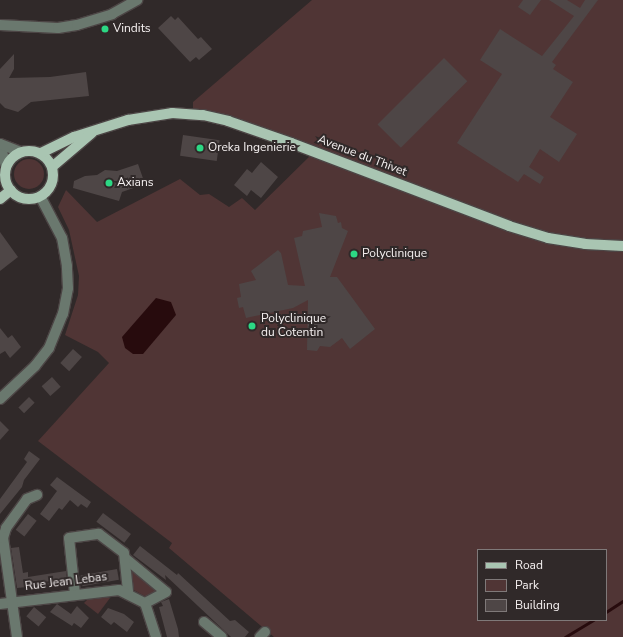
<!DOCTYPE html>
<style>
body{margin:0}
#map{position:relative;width:623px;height:637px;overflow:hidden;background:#302929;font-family:"Nunito Sans",sans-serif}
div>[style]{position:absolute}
.green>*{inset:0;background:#503535}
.round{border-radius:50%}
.water>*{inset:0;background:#270b0d}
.stream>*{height:2.5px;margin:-1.25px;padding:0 1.25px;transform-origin:1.25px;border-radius:1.25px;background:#270b0d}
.building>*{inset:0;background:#4e4646;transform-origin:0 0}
.roads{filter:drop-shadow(1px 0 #4c4545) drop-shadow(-1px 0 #4c4545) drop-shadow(0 1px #4c4545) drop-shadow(0 -1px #4c4545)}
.minor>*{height:10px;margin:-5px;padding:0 5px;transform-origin:5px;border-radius:5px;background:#6a786e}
.major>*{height:10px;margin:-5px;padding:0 5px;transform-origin:5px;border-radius:5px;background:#a9c5b2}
.major>.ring{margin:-5px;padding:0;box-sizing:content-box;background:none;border:10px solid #a9c5b2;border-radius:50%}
.dots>*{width:11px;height:11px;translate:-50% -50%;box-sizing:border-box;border:2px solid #302929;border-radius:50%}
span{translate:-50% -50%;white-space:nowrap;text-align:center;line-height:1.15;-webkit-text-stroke:4px #302929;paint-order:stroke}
.poi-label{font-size:12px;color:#f5f0f0}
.left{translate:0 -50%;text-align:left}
.street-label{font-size:12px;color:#f5f0f0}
.legend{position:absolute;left:477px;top:549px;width:130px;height:72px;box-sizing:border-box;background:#302929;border:1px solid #7f7979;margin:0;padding:5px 7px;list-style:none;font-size:12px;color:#f5f0f0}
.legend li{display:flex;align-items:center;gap:8px;height:20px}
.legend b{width:20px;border:1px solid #7f7979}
</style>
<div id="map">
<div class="green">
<i style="clip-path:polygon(evenodd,312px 0,623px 0,623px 637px,274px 637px,169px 548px,172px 543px,38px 441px,109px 363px,98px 352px,65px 335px,78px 295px,79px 276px,69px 230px,58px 207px,66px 190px,97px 222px,180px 179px,200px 195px,209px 194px,229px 207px,242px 198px,255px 210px,314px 152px,193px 113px,193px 102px,312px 0,478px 550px,606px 550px,606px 620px,478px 620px,478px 550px)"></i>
<i class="round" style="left:14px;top:159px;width:30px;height:30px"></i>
<i style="clip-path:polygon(129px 566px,158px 591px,148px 598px,132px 589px)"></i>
<i style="clip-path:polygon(89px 598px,102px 597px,110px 598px,98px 614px,84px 603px)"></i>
</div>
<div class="water">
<i style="clip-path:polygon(156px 298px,171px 302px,176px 315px,143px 354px,133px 354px,125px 348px,122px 337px)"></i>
</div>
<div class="stream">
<i style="left:606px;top:612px;width:20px;rotate:-33deg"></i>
<i style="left:565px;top:637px;width:33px;rotate:-31deg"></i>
</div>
<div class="building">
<i style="clip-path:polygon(523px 0,541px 0,530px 15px,518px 7px)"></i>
<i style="clip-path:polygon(549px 0,567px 0,580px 8px,585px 0,598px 0,552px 62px,556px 65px,553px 69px,573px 82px,550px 117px,577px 134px,559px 162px,540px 149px,529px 167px,544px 177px,540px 184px,524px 174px,518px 182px,457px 143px,502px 74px,480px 60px,500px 29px,542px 56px,574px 16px)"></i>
<i style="clip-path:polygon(171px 16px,175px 20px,178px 17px,198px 39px,201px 37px,212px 49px,199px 60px,196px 57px,190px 62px,158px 28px)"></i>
<i style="clip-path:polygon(14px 54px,14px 69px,9px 78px,50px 77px,86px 72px,89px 96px,31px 102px,18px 112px,5px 108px,0 103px,0 69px)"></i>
<i style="left:444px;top:58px;width:33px;height:94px;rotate:45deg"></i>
<i style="left:183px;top:135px;width:37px;height:21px;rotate:8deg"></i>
<i style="clip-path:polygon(261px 162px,278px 177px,261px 198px,251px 190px,247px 196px,234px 185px,247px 169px,252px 173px)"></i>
<i style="clip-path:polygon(138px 164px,145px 184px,122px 192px,119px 201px,73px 188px,74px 181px,85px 176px,97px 175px,105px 170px,117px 171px)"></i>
<i style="clip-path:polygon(319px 213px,336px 216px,338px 223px,341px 222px,342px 228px,348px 231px,330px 277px,337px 277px,375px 329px,350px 349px,342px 338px,330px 347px,320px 346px,317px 351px,307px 350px,308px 300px,293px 308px,246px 318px,243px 307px,239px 308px,237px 298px,241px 297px,239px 284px,256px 280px,251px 271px,278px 250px,281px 253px,288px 285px,305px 286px,294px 238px,302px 236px,303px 231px,322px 227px)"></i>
<i style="clip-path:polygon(0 232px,18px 257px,0 271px)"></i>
<i style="clip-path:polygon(0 328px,8px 338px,12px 335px,21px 347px,10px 358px,5px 351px,0 354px)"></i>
<i style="left:73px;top:349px;width:12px;height:19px;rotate:42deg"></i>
<i style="left:52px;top:377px;width:13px;height:14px;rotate:48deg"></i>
<i style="left:29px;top:397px;width:8px;height:15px;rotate:45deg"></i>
<i style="clip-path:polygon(0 421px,9px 430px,0 440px)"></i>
<i style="clip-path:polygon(29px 451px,40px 459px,24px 480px,22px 487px,0 514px,0 499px,27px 462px,24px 459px)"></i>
<i style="clip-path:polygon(57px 477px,91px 502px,87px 508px,81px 504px,78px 507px,70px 500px,62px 510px,59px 508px,49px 521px,40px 514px,57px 491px,50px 485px)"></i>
<i style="left:103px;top:513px;width:35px;height:11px;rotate:37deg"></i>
<i style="left:28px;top:514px;width:11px;height:20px;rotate:38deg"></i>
<i style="clip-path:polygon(140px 546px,177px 575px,178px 573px,230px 621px,235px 620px,249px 632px,245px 637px,231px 637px,165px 575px,166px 580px,133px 555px)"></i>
<i style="clip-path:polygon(19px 547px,23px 573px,28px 572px,28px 577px,66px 571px,67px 579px,62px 579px,63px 586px,55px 587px,55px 584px,17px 588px,11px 548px)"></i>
<i style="left:117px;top:569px;width:11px;height:37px;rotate:80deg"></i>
<i style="clip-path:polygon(169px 599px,178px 629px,179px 637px,167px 637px,159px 607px,163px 606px,161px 602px)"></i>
<i style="clip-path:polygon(57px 604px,71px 614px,77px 606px,89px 618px,81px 628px,74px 623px,72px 626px,50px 612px)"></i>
<i style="left:34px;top:607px;width:16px;height:12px;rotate:40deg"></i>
<i style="clip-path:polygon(108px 608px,124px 614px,134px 622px,127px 632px,114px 622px,111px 625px,101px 617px)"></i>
</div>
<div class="roads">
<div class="minor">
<i style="left:0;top:25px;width:58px;rotate:3deg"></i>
<i style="left:58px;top:28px;width:19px;rotate:-9deg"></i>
<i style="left:77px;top:25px;width:37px;rotate:-17deg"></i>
<i style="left:112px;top:14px;width:29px;rotate:-29deg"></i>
<i style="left:0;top:144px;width:24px;rotate:75deg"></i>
<i style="left:0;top:144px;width:22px;rotate:21deg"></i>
<i style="left:0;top:399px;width:48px;rotate:-43.3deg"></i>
<i style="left:35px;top:366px;width:23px;rotate:-52deg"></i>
<i style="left:49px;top:348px;width:37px;rotate:-68deg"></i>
<i style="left:63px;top:314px;width:26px;rotate:-79deg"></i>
<i style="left:68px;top:288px;width:22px;rotate:-93deg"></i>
<i style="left:67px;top:266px;width:28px;rotate:-100deg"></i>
<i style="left:62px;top:238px;width:47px;rotate:-117.6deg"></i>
<i style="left:125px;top:558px;width:53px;rotate:39.7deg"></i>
<i style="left:166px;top:592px;width:24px;rotate:152deg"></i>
<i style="left:75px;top:594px;width:56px;rotate:-96.1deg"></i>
<i style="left:69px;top:538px;width:30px;rotate:-8deg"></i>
<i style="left:99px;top:534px;width:31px;rotate:37deg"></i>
<i style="left:124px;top:553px;width:39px;rotate:84deg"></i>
<i style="left:0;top:604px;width:120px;rotate:-6.7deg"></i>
<i style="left:119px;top:590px;width:29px;rotate:27deg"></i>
<i style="left:145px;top:603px;width:36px;rotate:72deg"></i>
<i style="left:204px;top:622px;width:23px;rotate:40deg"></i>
<i style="left:17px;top:637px;width:100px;rotate:-98deg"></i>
<i style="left:3px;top:538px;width:10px;rotate:-73deg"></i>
<i style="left:6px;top:528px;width:36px;rotate:-54deg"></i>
<i style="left:27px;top:499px;width:11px;rotate:-22deg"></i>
<i style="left:260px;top:637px;width:7px;rotate:-45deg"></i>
</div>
<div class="major">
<i class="ring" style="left:5px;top:151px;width:38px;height:38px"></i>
<i style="left:41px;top:153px;width:37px;rotate:-26deg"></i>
<i style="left:74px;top:137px;width:57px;rotate:-17.5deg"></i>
<i style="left:128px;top:120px;width:45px;rotate:-9deg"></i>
<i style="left:172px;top:113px;width:31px;rotate:4deg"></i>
<i style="left:203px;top:115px;width:26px;rotate:13deg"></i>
<i style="left:228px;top:121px;width:67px;rotate:19.2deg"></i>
<i style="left:291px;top:143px;width:233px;rotate:20.8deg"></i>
<i style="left:509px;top:226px;width:41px;rotate:17.1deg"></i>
<i style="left:548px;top:238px;width:37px;rotate:9deg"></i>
<i style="left:585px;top:244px;width:38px;rotate:3deg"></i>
<i style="left:52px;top:167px;width:52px;rotate:-40.4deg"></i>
<i style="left:0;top:199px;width:14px;rotate:-39deg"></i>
</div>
</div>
<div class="dots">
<i style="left:105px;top:29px;background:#2cd884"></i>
<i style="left:200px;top:148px;background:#2cd884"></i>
<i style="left:109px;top:183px;background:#2cd884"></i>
<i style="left:354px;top:254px;background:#2cd884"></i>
<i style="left:252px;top:326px;background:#2cd884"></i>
</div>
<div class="poi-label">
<span class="left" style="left:113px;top:29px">Vindits</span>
<span class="left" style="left:208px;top:148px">Oreka Ingenierie</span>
<span class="left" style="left:117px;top:183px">Axians</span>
<span class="left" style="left:362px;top:254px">Polyclinique</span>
<span class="left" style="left:261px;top:326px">Polyclinique<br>du Cotentin</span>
</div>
<div class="street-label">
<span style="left:362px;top:156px;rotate:21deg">Avenue du Thivet</span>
<span style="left:66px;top:582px;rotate:-7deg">Rue Jean Lebas</span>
</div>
<ul class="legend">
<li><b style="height:5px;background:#a9c5b2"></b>Road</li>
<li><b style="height:11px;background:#503535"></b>Park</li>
<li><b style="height:11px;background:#4e4646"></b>Building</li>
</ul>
</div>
